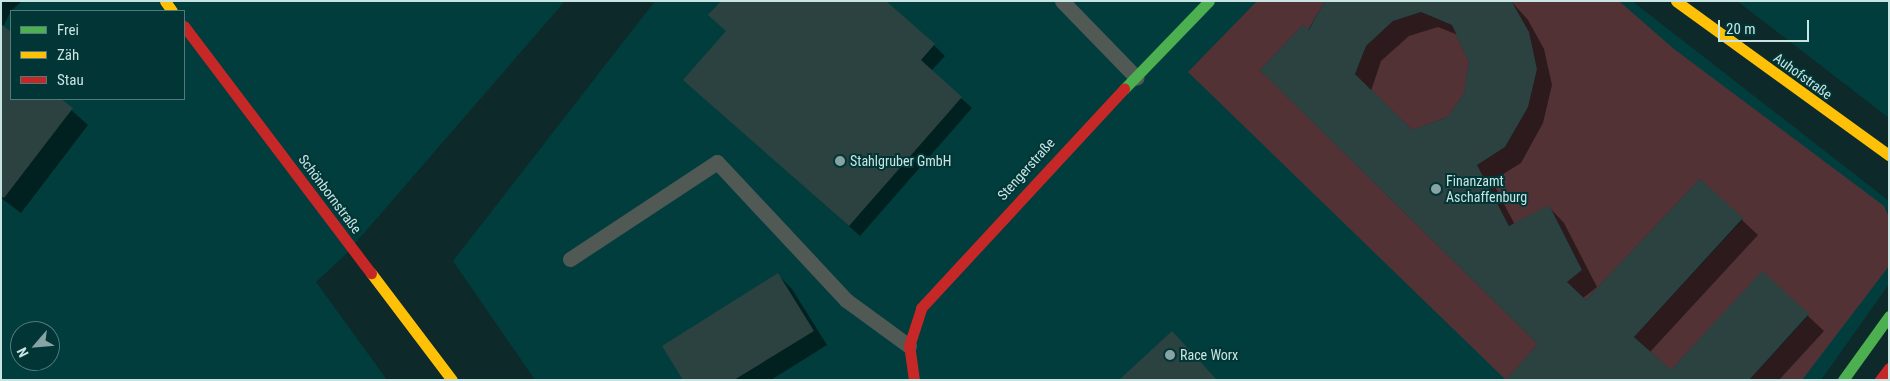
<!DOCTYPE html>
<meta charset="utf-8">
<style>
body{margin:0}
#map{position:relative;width:1890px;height:381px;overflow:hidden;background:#0e2929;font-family:"Roboto Condensed",sans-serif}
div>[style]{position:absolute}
.built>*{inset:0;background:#023d3d}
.green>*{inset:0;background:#533235}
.shadow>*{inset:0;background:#0007}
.building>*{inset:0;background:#2c4240}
.lane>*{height:15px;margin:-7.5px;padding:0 7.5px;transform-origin:7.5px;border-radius:7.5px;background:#515954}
.fast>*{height:11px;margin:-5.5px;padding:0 5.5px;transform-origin:5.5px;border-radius:5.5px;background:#4caf50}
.slow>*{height:11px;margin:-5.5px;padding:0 5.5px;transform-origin:5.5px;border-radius:5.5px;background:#ffc107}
.jam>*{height:11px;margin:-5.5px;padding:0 5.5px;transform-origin:5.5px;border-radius:5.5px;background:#c62828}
.dots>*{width:14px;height:14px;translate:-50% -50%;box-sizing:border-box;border:2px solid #023535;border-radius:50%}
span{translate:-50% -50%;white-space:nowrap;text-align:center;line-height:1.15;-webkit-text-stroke:4px #023535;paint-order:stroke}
.street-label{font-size:14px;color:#c8e5e4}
.poi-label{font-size:14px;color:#c8e5e4}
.left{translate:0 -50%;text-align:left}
.frame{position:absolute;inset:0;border:2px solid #c8e5e4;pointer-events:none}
.legend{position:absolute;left:10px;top:10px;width:175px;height:90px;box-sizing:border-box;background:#023535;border:1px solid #517b7b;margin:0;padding:6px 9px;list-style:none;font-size:15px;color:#c8e5e4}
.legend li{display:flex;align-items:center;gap:10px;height:25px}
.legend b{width:25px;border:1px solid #517b7b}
.north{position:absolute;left:10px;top:321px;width:50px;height:50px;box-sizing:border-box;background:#023535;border:1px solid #517b7b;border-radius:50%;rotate:243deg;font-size:14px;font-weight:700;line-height:20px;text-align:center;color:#c8e5e4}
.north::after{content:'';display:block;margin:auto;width:18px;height:22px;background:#87a3a3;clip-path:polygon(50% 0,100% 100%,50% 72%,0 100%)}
.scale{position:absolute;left:1718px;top:20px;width:91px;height:22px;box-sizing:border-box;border:2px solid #c8e5e4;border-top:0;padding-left:6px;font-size:15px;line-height:18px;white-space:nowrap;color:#c8e5e4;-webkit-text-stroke:4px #023535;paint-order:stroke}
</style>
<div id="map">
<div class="built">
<i style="clip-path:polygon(evenodd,1px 1px,565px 1px,345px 255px,316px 282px,387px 380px,1px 380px,1px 1px,11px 11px,184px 11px,184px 99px,11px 99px,11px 11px,1px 1px,20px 331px,50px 331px,50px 361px,20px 361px,20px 331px)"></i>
<i style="clip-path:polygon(655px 1px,1632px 1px,1889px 201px,1889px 284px,1821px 380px,535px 380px,453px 261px)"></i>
<i style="clip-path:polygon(1737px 1px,1889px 1px,1889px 118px)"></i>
</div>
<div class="green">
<i style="clip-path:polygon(1257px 1px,1325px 1px,1308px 30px,1303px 25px,1260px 70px,1538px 344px,1506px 380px,1188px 72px)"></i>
<i style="clip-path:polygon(1511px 1px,1619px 1px,1674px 49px,1884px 206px,1889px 217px,1889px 266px,1802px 380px,1749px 380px,1809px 315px,1762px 272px,1671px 370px,1634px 337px,1743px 219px,1700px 179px,1586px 300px,1567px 282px,1582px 270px,1549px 206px,1509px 226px,1477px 165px,1505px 147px,1528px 107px,1537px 69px,1529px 32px)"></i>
<i style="clip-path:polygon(1421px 12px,1452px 25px,1469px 62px,1464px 94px,1448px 117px,1412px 130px,1355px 74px,1366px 46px,1393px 21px)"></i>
</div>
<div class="shadow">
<i style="clip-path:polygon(1px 1px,22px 1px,11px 11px,3px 27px,11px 34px,11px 99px,59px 99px,88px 125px,21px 213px,1px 198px)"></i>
<i style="clip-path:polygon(evenodd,1326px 1px,1511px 1px,1528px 20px,1544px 49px,1552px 85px,1543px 123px,1521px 163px,1492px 181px,1515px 225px,1549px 207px,1564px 223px,1597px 287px,1583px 298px,1586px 302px,1700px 181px,1758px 235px,1650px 352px,1671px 372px,1762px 273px,1824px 331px,1779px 380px,1508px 380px,1540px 344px,1309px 32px,1326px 1px,1438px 27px,1458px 35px,1471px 62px,1465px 94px,1448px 118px,1412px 132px,1371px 91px,1381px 61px,1409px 36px,1438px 27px)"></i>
<i style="clip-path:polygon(934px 45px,945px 56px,931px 71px,972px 108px,860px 236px,685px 80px)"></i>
<i style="clip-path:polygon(778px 275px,792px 289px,827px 345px,771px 380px,684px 380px)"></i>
</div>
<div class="building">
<i style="clip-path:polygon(721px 1px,886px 1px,935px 44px,921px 60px,962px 97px,849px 226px,683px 80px,726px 31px,708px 15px)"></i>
<i style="clip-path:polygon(evenodd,1325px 1px,1512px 2px,1529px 32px,1537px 69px,1528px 107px,1505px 147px,1477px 165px,1509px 226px,1549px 205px,1582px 270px,1567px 282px,1586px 300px,1700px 179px,1743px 218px,1634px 337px,1671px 370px,1762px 271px,1809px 314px,1749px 380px,1506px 380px,1538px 344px,1260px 70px,1303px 25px,1309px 30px,1325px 1px,1421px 12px,1452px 25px,1469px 62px,1464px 94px,1448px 117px,1412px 130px,1355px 74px,1366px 46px,1393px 21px,1421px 12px)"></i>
<i style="clip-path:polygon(1px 24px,11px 32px,11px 99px,61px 99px,73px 108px,4px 198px,1px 196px)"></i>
<i style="clip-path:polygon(778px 273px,814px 331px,734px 380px,683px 380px,662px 346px)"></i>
<i style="clip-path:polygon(1172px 331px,1217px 380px,1119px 380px)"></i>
</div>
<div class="lane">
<i style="left:1062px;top:1px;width:107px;rotate:45.8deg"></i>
<i style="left:570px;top:259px;width:176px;rotate:-33.4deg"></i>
<i style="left:717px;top:162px;width:189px;rotate:46.9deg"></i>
<i style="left:846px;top:300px;width:78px;rotate:36.1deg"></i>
</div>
<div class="fast">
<i style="left:1124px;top:89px;width:122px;rotate:-46deg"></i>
<i style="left:1843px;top:380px;width:79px;rotate:-54.3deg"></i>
</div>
<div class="slow">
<i style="left:165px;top:1px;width:12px;rotate:55deg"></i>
<i style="left:1676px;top:1px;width:263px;rotate:35.9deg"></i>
<i style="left:371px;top:273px;width:134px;rotate:52.9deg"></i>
</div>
<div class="jam">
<i style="left:184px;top:26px;width:310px;rotate:52.9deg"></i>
<i style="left:914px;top:380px;width:34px;rotate:-98deg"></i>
<i style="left:909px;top:346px;width:40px;rotate:-72deg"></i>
<i style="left:921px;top:308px;width:299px;rotate:-47.2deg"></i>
<i style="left:1880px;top:380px;width:15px;rotate:-53deg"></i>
</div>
<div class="dots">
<i style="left:840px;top:161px;background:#87a3a3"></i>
<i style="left:1436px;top:189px;background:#87a3a3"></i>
<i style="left:1170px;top:355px;background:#87a3a3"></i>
</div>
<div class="street-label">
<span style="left:1803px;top:76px;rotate:36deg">Auhofstraße</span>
<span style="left:1026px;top:169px;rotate:-48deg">Stengerstraße</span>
<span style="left:330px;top:194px;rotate:53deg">Schönbornstraße</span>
</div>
<div class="poi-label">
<span class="left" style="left:850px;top:161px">Stahlgruber GmbH</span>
<span class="left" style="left:1446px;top:189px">Finanzamt<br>Aschaffenburg</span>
<span class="left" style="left:1180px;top:355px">Race Worx</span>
</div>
<div class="frame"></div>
<ul class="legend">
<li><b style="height:6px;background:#4caf50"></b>Frei</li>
<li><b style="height:6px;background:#ffc107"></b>Zäh</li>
<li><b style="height:6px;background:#c62828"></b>Stau</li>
</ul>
<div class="north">N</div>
<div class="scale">20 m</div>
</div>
